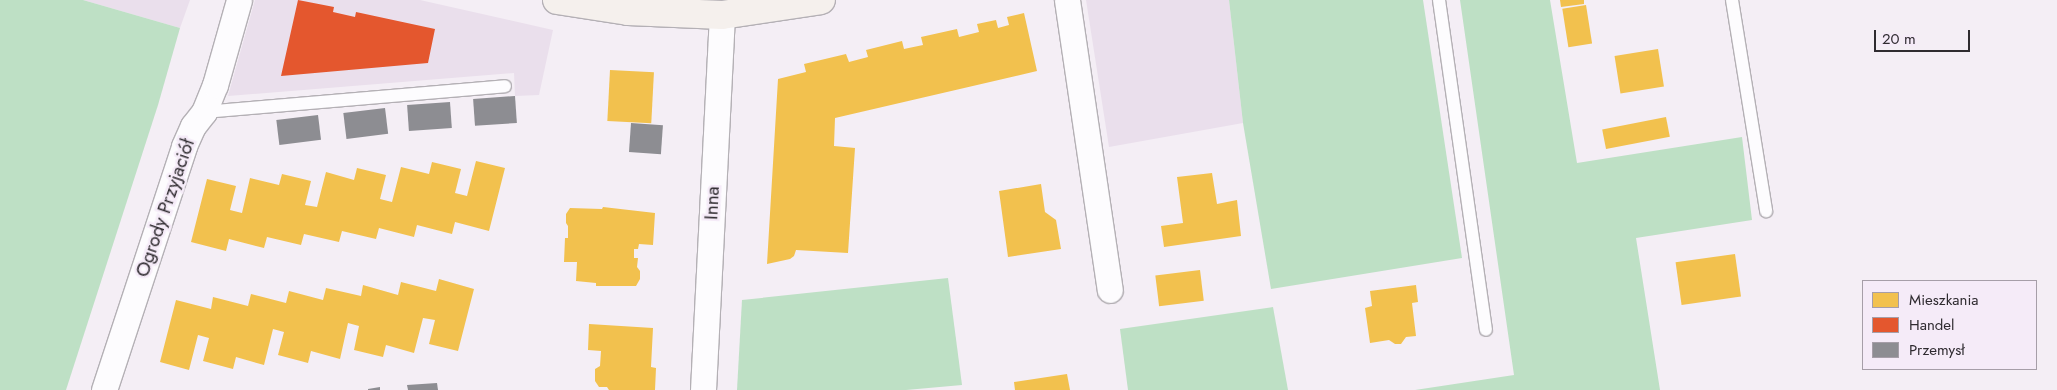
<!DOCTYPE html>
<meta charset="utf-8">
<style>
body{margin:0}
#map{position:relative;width:2057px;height:390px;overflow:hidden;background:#f4eef5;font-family:Jost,sans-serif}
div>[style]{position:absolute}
.built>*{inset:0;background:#eadfec}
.green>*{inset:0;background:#bee0c5}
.homes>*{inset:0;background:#f2c14e;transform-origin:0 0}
.shops>*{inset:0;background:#e4572e}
.industry>*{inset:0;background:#8d8d92;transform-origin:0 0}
.roads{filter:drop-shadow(1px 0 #b4b0b5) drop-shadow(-1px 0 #b4b0b5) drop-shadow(0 1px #b4b0b5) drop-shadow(0 -1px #b4b0b5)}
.lane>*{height:12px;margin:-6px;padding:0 6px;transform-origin:6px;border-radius:6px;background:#fdfcfe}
.street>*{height:25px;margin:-12.5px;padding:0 12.5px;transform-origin:12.5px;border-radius:12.5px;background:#fdfcfe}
.secondary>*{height:28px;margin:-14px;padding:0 14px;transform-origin:14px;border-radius:14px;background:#f5f0ed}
span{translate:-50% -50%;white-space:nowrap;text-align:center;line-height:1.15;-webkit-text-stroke:5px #f5ebf8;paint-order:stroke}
.street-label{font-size:19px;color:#2f2b30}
.legend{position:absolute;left:1862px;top:280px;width:175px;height:90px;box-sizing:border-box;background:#f5ebf8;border:1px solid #a69ea8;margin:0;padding:6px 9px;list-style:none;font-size:15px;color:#2f2b30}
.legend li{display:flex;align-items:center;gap:10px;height:25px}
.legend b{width:25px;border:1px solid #a69ea8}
.scale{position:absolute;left:1874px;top:30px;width:96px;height:22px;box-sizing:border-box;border:2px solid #2f2b30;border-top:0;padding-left:6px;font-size:15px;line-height:18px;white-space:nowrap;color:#2f2b30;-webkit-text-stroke:4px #f5ebf8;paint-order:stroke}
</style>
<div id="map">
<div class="built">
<i style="clip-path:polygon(83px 0,190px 0,180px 28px)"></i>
<i style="clip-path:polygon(255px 0,420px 0,553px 30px,539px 95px,515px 96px,514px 73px,228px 96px)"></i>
<i style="clip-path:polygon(1086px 0,1229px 0,1243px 123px,1109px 147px)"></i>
</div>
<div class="green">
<i style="clip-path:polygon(0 0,83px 0,180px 28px,158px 105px,66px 390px,0 390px)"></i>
<i style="clip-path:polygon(1229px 0,1423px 0,1462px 258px,1271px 289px,1243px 123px)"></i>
<i style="clip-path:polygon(1460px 0,1550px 0,1577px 163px,1742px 137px,1752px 220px,1636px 238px,1660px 390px,1415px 390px,1514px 375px)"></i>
<i style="clip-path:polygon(948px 278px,962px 385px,906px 390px,737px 390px,742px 300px)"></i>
<i style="clip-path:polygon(1273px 307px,1288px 390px,1128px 390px,1120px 329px)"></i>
</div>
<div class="homes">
<i style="clip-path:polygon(1560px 0,1584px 0,1584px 4px,1561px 7px)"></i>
<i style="left:1586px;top:5px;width:39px;height:24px;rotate:81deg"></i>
<i style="clip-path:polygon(1024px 13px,1037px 71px,835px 118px,834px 146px,855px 148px,848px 253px,796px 250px,794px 256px,790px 259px,767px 264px,778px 79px,806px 72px,804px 64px,846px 54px,849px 62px,868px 57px,866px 50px,902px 41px,904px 49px,923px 45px,921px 37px,957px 29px,959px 37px,979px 32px,977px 24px,996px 20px,998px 28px,1009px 25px,1007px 17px)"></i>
<i style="left:1658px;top:49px;width:38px;height:44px;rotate:81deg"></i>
<i style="left:610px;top:70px;width:44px;height:51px;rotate:3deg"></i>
<i style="left:1666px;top:117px;width:20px;height:65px;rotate:79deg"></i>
<i style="clip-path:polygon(476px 161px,505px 168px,489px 231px,455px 222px,452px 234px,417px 225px,414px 237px,379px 228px,376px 239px,342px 231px,339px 242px,304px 234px,301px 245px,267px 237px,264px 248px,229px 239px,226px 251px,191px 242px,207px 179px,236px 186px,230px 210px,242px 213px,250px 178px,279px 185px,282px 174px,311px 181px,305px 205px,317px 207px,326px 172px,354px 180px,357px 168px,386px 175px,380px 199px,392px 202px,401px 167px,429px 174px,432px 162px,461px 169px,455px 193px,467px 196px)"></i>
<i style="clip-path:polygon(1212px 173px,1217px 204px,1237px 200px,1241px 236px,1164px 247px,1161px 226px,1183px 223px,1177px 177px)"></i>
<i style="clip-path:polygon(1041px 184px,1045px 212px,1056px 220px,1061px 249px,1008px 257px,999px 191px)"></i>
<i style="clip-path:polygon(603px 207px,655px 213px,653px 245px,639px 244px,638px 249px,634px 249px,634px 258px,638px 258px,637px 267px,640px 271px,640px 279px,636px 286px,596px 286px,596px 283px,576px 281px,577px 262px,564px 262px,565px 238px,568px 238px,568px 226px,566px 223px,566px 214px,570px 208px,602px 209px)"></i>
<i style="left:1735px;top:254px;width:43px;height:60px;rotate:82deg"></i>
<i style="left:1200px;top:270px;width:31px;height:45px;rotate:83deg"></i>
<i style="clip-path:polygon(439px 279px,474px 289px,458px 351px,429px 344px,435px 320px,423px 318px,414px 353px,386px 345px,383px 357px,354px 350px,359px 326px,348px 323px,340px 359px,311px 351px,308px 363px,278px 355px,284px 332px,273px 329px,264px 365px,236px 357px,233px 369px,203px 361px,209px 338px,198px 335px,189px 370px,160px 362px,176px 300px,211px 309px,213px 297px,248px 306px,251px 294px,286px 303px,289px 291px,323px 300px,326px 288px,361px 296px,363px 285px,398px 295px,401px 282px,436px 291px)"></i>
<i style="clip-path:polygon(1416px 285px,1418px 302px,1412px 303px,1416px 336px,1406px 337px,1401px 344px,1395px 344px,1389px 340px,1370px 343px,1365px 308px,1372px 306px,1370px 291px)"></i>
<i style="clip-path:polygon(589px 324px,653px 328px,651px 367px,656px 368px,655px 390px,609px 390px,607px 387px,599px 387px,595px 381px,595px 369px,600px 366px,601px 351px,588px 350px)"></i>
<i style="clip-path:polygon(1067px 374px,1070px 390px,1015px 390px,1014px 382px)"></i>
</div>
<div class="shops">
<i style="clip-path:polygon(298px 0,334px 7px,333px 12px,355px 17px,356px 12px,435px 29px,428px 63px,281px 76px)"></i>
</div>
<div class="industry">
<i style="left:515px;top:96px;width:27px;height:42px;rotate:86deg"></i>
<i style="left:450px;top:102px;width:26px;height:43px;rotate:86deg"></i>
<i style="left:385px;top:108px;width:26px;height:42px;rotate:83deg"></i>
<i style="left:318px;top:115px;width:25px;height:42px;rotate:83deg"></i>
<i style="left:631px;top:123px;width:32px;height:29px;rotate:4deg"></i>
<i style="clip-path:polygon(437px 383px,438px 390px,408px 390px,407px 385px)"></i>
<i style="clip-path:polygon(380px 387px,380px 390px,368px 390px,368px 389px)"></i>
</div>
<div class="roads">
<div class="lane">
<i style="left:1439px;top:0;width:333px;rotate:81.9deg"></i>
<i style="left:1732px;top:0;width:214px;rotate:80.8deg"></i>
<i style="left:204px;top:112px;width:302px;rotate:-4.9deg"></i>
</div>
<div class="street">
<i style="left:1067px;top:0;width:293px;rotate:81.6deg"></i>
<i style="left:104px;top:390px;width:257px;rotate:-71.8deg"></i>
<i style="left:184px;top:146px;width:22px;rotate:-66deg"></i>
<i style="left:193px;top:126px;width:18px;rotate:-52deg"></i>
<i style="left:204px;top:112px;width:29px;rotate:-68deg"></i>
<i style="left:215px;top:85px;width:88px;rotate:-74.2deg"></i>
<i style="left:703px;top:390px;width:375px;rotate:-87.1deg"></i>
</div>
<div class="secondary">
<i style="left:557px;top:0;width:72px;rotate:8.8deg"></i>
<i style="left:628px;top:11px;width:94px;rotate:2.4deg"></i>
<i style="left:722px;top:15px;width:100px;rotate:-8.6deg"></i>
</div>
</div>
<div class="street-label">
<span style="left:712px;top:203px;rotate:-87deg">Inna</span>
<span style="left:165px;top:208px;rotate:-71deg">Ogrody Przyjaciół</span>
</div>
<ul class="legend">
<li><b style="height:14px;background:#f2c14e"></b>Mieszkania</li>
<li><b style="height:14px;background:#e4572e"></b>Handel</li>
<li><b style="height:14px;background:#8d8d92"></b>Przemysł</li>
</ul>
<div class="scale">20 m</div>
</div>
